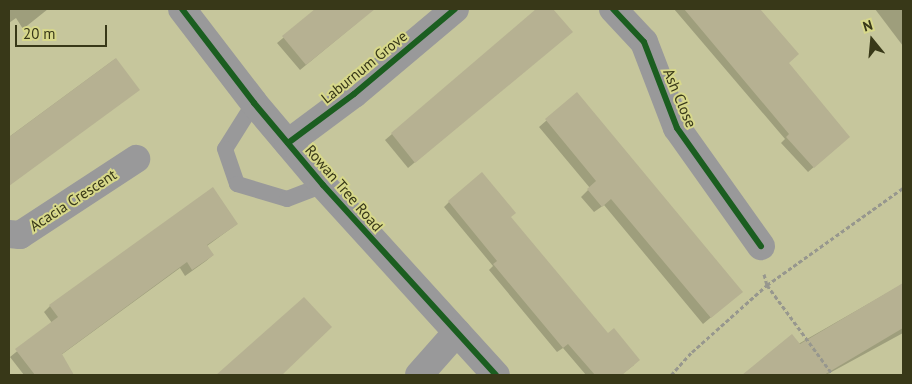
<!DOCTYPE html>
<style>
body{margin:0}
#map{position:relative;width:912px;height:384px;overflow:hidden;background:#c6c69c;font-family:"PT Sans",sans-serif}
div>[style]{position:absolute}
.shadow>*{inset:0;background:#0003}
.building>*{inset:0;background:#b6b192}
.path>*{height:3px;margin-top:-1.5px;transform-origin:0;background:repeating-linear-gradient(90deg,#97978e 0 4px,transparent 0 6.5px)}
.service>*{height:16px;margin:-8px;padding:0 8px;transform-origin:8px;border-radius:8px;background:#99999a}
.minor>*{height:28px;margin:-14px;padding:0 14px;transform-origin:14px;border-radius:14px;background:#99999a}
.cycleway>*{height:6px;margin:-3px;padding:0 3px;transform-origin:3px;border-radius:3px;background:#1b5e20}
span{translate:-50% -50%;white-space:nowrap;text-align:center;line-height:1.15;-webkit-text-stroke:4px #d7d88a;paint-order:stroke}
.street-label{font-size:15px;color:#383818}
.frame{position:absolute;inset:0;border:10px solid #383818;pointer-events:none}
.north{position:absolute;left:847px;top:15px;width:50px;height:50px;-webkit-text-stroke:4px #d7d88a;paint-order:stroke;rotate:343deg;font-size:14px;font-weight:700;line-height:20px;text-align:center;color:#383818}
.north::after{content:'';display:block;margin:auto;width:18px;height:22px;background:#383818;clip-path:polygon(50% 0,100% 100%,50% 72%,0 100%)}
.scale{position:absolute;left:15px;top:25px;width:92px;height:22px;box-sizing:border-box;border:2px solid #383818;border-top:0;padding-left:6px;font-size:15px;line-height:18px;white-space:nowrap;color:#383818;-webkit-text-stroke:4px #d7d88a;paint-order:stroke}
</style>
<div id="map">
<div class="shadow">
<i style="clip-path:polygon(9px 9px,48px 9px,23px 29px,16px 18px,9px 23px)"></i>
<i style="clip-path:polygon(318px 9px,362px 9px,358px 12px,357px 23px,300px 70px,277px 43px)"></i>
<i style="clip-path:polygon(538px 9px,551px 9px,571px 32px,408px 168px,385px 140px)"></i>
<i style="clip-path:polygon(674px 9px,739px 9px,743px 14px,749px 9px,758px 9px,797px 54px,787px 64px,843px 142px,808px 172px,781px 143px,785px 139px)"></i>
<i style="clip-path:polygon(875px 9px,903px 9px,903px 46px)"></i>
<i style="clip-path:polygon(115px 59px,138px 90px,9px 185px,9px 137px)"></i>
<i style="clip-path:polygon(577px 94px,734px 298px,703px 324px,604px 205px,594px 212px,581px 197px,590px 188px,539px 127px)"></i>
<i style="clip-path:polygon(449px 202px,509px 218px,634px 365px,621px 375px,586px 375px,563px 348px,557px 352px,489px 270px,493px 266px,444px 207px)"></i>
<i style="clip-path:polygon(237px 224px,207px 246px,213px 255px,206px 261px,185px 276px,180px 268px,61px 355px,70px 375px,24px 375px,10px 357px,52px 323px,44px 312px,50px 306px)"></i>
<i style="clip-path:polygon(903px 284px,903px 333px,826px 375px,744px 375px)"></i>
<i style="clip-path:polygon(304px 299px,331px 327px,280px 375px,221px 375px)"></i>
</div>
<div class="building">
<i style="clip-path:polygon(315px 9px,375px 9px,306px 65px,282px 36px)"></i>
<i style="clip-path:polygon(536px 9px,553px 9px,573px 32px,415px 163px,391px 133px)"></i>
<i style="clip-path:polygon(684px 9px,760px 9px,799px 54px,789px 63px,850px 137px,814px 168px,786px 137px,789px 134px)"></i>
<i style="clip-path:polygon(116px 58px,140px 90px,9px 186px,9px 137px)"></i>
<i style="clip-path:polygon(577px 92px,743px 292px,711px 318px,611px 199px,602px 207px,587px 189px,596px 181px,545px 119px)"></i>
<i style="clip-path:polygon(482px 172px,516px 213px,511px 217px,567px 284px,608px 333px,614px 328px,640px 360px,622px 375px,595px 375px,568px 344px,563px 348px,493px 264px,497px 261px,448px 201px)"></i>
<i style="clip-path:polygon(213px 187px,238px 224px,207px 245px,214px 255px,192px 270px,187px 262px,62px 354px,74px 375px,35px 375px,15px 349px,58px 317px,49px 305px)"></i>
<i style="clip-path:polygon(903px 283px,903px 328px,824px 375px,742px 375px,792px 334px,800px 344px)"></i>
<i style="clip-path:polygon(304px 297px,332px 327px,282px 375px,216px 375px)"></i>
</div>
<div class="path">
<i style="left:764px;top:274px;width:11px;rotate:75deg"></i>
<i style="left:767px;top:285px;width:112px;rotate:53.7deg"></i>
<i style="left:671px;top:375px;width:31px;rotate:-48deg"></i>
<i style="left:692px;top:352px;width:101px;rotate:-41.8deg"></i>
<i style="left:767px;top:285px;width:167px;rotate:-35.5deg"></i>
</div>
<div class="service">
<i style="left:254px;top:103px;width:54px;rotate:122.2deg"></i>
<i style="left:225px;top:149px;width:37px;rotate:71deg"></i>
<i style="left:237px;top:184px;width:52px;rotate:16.7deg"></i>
<i style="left:287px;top:199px;width:39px;rotate:-21deg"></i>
</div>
<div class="minor">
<i style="left:182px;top:9px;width:118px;rotate:52.5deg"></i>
<i style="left:254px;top:103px;width:107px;rotate:49.9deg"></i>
<i style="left:323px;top:185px;width:257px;rotate:47.7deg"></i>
<i style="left:613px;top:9px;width:45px;rotate:46.8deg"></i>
<i style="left:644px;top:42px;width:92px;rotate:69deg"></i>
<i style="left:677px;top:128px;width:145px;rotate:54.6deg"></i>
<i style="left:288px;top:143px;width:82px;rotate:-36.6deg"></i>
<i style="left:354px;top:94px;width:132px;rotate:-40.1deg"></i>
<i style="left:9px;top:234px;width:11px;rotate:5deg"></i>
<i style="left:20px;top:235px;width:139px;rotate:-33.2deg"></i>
<i style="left:419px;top:375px;width:57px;rotate:-48.5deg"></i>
</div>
<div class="cycleway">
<i style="left:182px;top:9px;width:118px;rotate:52.5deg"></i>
<i style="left:254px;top:103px;width:107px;rotate:49.9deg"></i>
<i style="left:323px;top:185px;width:257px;rotate:47.7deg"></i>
<i style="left:613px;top:9px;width:45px;rotate:46.8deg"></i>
<i style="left:644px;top:42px;width:92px;rotate:69deg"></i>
<i style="left:677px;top:128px;width:145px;rotate:54.6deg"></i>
<i style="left:288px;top:143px;width:82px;rotate:-36.6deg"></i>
<i style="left:354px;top:94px;width:132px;rotate:-40.1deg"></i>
</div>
<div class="street-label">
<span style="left:364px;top:67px;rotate:-39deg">Laburnum Grove</span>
<span style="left:680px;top:98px;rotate:67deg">Ash Close</span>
<span style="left:344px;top:188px;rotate:49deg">Rowan Tree Road</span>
<span style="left:73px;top:200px;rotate:-33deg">Acacia Crescent</span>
</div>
<div class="frame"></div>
<div class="north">N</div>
<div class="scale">20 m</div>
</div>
